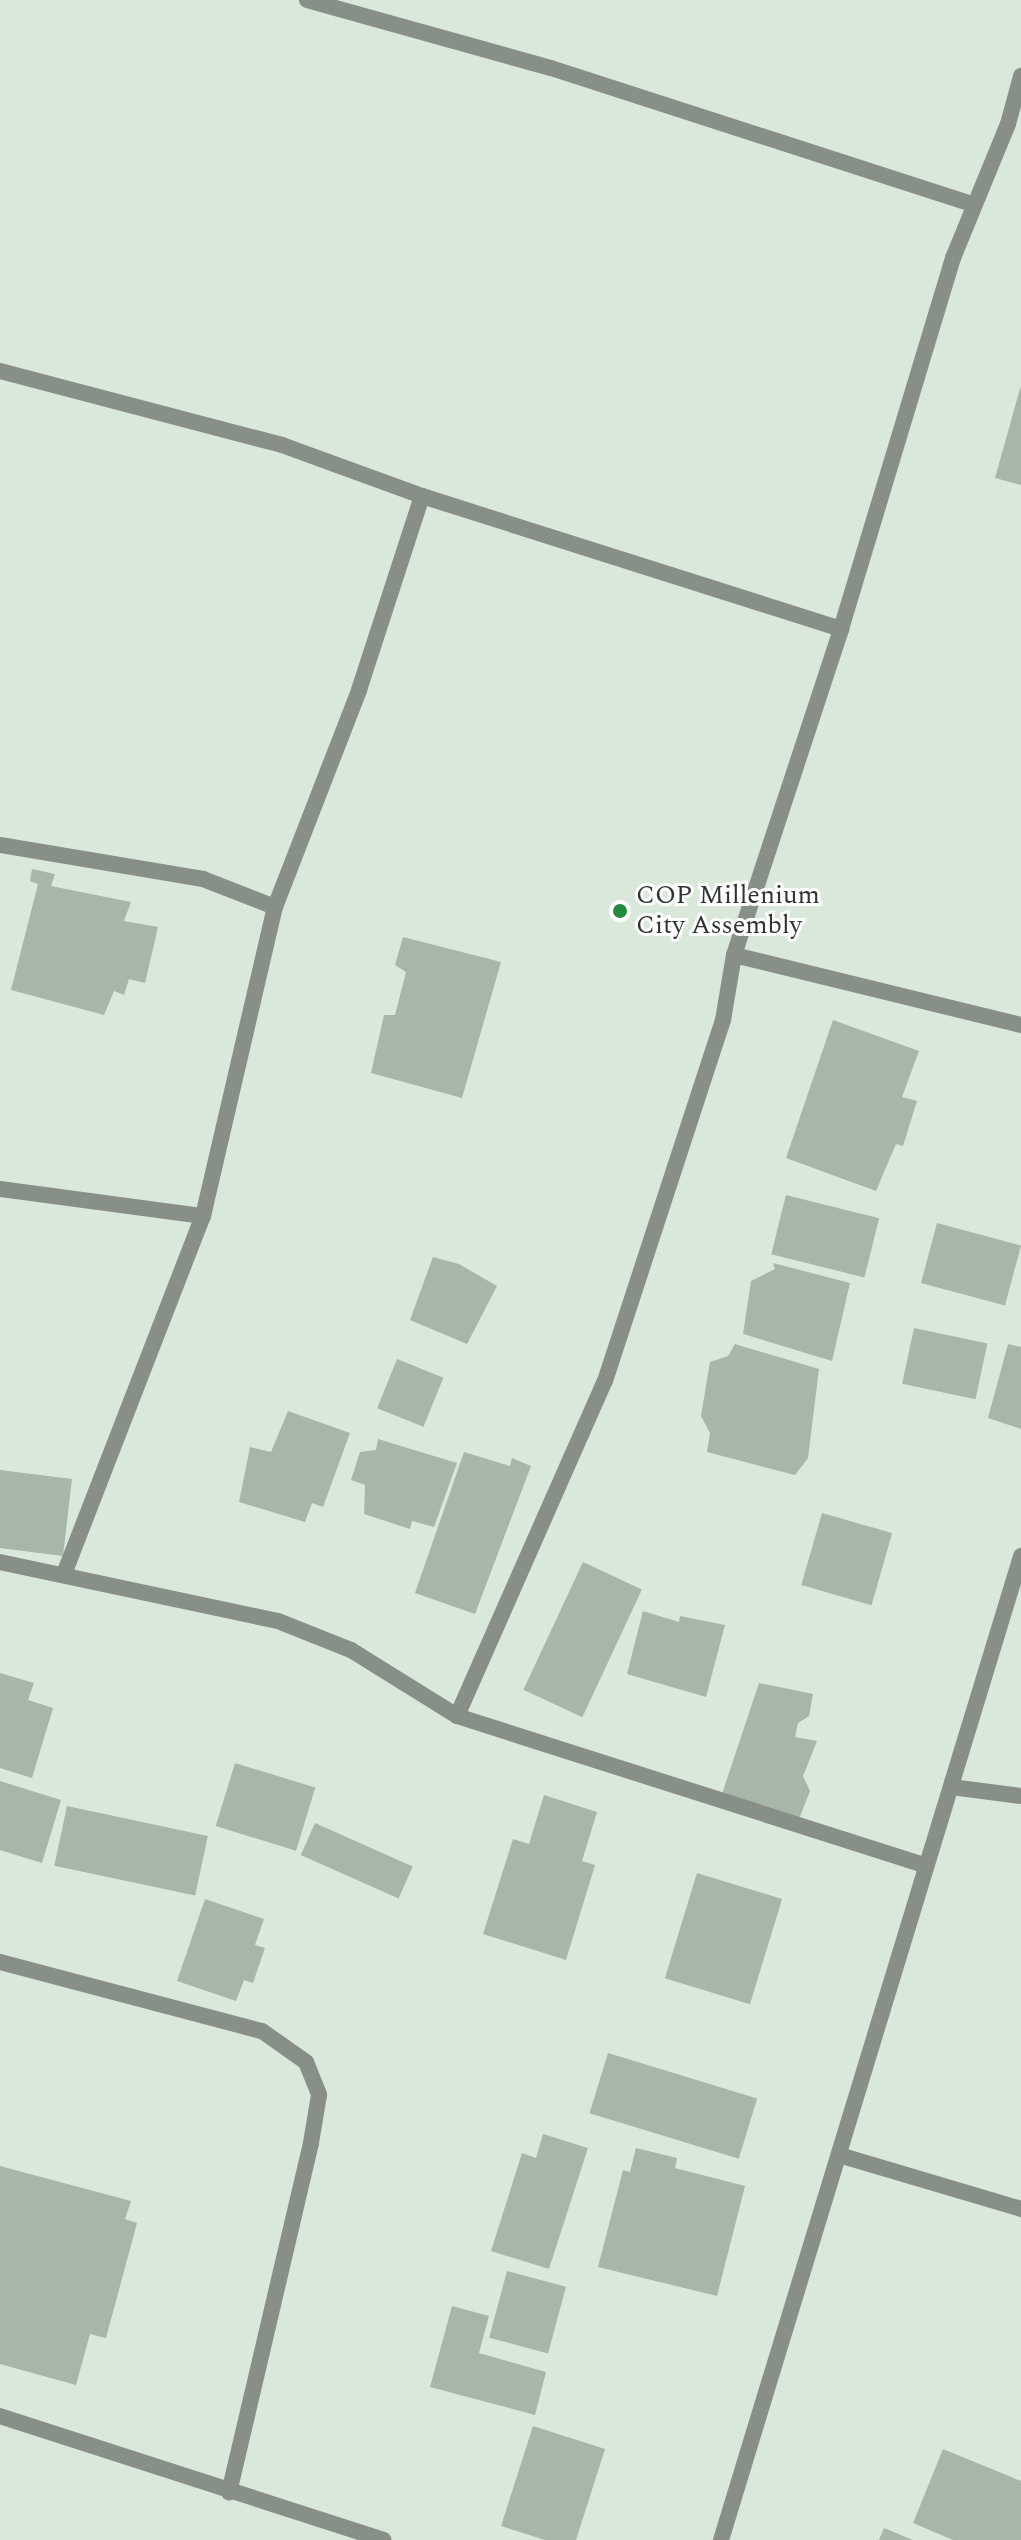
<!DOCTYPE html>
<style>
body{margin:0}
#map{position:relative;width:1021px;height:2540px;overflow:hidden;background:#d9e8da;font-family:Spectral,serif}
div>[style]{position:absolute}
.building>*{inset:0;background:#a7b6a9;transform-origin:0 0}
.minor>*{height:16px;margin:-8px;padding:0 8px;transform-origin:8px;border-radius:8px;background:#888e88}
.dots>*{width:22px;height:22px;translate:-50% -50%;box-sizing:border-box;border:4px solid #fff;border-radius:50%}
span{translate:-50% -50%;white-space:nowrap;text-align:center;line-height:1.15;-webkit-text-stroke:6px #fff;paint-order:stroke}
.poi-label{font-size:26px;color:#2f3530}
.left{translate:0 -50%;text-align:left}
</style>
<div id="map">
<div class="building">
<i style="clip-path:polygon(1021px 385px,1021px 485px,995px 478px)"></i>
<i style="clip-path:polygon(32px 869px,55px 874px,51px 886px,131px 902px,124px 921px,158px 927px,145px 983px,129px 979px,124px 995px,114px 991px,104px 1015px,11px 990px,38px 884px,30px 881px)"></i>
<i style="clip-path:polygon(403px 937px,501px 962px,462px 1098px,371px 1073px,384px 1015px,395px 1015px,406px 972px,395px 965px)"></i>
<i style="clip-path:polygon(833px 1020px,919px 1051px,902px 1097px,917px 1101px,903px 1146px,896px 1144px,876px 1191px,786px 1158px)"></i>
<i style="left:786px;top:1195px;width:96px;height:61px;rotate:14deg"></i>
<i style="left:937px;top:1223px;width:87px;height:62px;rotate:15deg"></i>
<i style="clip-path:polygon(433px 1257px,459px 1264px,497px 1286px,467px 1344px,410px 1320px)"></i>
<i style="clip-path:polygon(773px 1263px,850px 1283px,832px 1361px,743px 1334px,751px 1281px,775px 1269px)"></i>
<i style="left:914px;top:1328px;width:75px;height:57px;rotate:12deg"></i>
<i style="clip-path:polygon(735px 1344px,819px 1369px,808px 1458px,795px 1475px,707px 1452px,710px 1433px,701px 1416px,710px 1362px,728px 1356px)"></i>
<i style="clip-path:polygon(1008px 1344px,1021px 1347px,1021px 1429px,988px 1418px)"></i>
<i style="left:397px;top:1359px;width:50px;height:53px;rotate:22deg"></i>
<i style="clip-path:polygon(288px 1411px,350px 1433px,323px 1507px,312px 1503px,305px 1522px,239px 1502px,250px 1447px,271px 1452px)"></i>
<i style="clip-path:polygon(378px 1439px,457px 1463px,434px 1527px,412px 1521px,410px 1529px,364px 1514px,365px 1485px,351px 1480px,360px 1452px,376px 1450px)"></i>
<i style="clip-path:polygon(464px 1452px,510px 1466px,512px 1458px,531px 1466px,475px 1614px,415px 1593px)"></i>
<i style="clip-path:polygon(0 1470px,72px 1479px,63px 1556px,0 1548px)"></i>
<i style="left:822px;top:1513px;width:73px;height:75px;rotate:16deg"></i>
<i style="left:583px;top:1562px;width:65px;height:141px;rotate:25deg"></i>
<i style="clip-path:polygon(643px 1611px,679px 1622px,680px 1616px,725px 1625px,706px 1697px,627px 1674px)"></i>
<i style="clip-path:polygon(0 1673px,34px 1683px,28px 1700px,53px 1708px,32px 1778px,0 1768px)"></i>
<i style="clip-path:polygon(759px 1683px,813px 1694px,809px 1716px,798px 1723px,795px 1737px,817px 1741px,803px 1776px,810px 1791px,799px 1819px,722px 1794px)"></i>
<i style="left:235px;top:1763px;width:84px;height:66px;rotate:17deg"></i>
<i style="clip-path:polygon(0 1781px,61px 1800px,42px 1863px,0 1850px)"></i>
<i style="clip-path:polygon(544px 1795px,597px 1812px,582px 1861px,595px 1865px,566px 1960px,483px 1934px,513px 1839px,529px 1844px)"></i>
<i style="left:67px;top:1806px;width:144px;height:61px;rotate:12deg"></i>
<i style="left:315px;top:1823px;width:107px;height:35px;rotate:24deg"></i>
<i style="left:697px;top:1873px;width:89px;height:110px;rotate:17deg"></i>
<i style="clip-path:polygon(205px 1899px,264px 1919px,255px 1945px,265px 1948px,253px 1983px,244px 1980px,236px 2001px,177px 1981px)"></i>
<i style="left:608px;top:2053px;width:156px;height:63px;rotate:17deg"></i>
<i style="clip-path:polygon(543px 2134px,588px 2148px,549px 2269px,491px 2251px,522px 2153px,536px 2158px)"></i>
<i style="clip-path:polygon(636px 2148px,677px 2158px,675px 2168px,745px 2186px,717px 2296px,598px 2267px,623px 2170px,630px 2172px)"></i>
<i style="clip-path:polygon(0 2166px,131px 2201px,125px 2219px,137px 2223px,106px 2338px,90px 2334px,76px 2385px,0 2364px)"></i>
<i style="left:507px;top:2271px;width:61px;height:69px;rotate:15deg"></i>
<i style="clip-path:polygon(452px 2306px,489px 2316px,479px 2353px,546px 2372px,535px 2415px,430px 2387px)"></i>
<i style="clip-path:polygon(533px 2426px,605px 2449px,576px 2540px,545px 2540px,501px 2526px)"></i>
<i style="clip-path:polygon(943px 2449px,1021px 2481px,1021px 2540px,953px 2540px,913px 2523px)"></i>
<i style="clip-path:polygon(884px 2528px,913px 2540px,879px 2540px)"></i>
</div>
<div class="minor">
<i style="left:307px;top:0;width:253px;rotate:15.6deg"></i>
<i style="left:551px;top:68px;width:445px;rotate:17.9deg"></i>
<i style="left:0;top:371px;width:292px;rotate:14.7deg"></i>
<i style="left:282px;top:445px;width:149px;rotate:20deg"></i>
<i style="left:422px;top:496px;width:440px;rotate:17.6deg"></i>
<i style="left:0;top:845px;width:206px;rotate:9.5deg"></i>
<i style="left:203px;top:879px;width:77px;rotate:21.3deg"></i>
<i style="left:734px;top:955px;width:295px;rotate:13.7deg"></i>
<i style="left:0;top:1189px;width:205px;rotate:7.6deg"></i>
<i style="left:203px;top:1216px;width:317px;rotate:-76.9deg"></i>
<i style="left:275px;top:907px;width:233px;rotate:-68.8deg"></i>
<i style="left:359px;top:690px;width:204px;rotate:-72deg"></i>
<i style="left:0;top:1562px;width:284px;rotate:12deg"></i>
<i style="left:278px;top:1621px;width:79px;rotate:21.7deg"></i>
<i style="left:351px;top:1650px;width:125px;rotate:31.9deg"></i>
<i style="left:457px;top:1716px;width:493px;rotate:17.7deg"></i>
<i style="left:64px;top:1574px;width:384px;rotate:-68.8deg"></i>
<i style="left:457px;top:1716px;width:366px;rotate:-66.2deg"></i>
<i style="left:605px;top:1381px;width:380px;rotate:-71.9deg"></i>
<i style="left:723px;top:1020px;width:66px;rotate:-80.4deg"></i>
<i style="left:734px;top:955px;width:343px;rotate:-71.8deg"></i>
<i style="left:841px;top:629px;width:388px;rotate:-73.2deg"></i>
<i style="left:953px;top:258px;width:145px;rotate:-67.7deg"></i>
<i style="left:1008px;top:124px;width:50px;rotate:-74.8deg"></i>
<i style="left:951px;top:1787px;width:71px;rotate:7.3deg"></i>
<i style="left:0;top:1962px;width:271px;rotate:14.8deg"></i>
<i style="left:262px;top:2031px;width:54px;rotate:35.2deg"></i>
<i style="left:306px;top:2062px;width:35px;rotate:68deg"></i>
<i style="left:319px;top:2095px;width:49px;rotate:99.5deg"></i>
<i style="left:311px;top:2143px;width:359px;rotate:103.2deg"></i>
<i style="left:839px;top:2155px;width:190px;rotate:16.5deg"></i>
<i style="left:0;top:2416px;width:403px;rotate:17.9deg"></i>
<i style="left:721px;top:2540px;width:1029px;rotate:-73.04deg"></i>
</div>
<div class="dots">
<i style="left:620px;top:911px;background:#25893e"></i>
</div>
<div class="poi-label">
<span class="left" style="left:636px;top:911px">COP Millenium<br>City Assembly</span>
</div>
</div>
